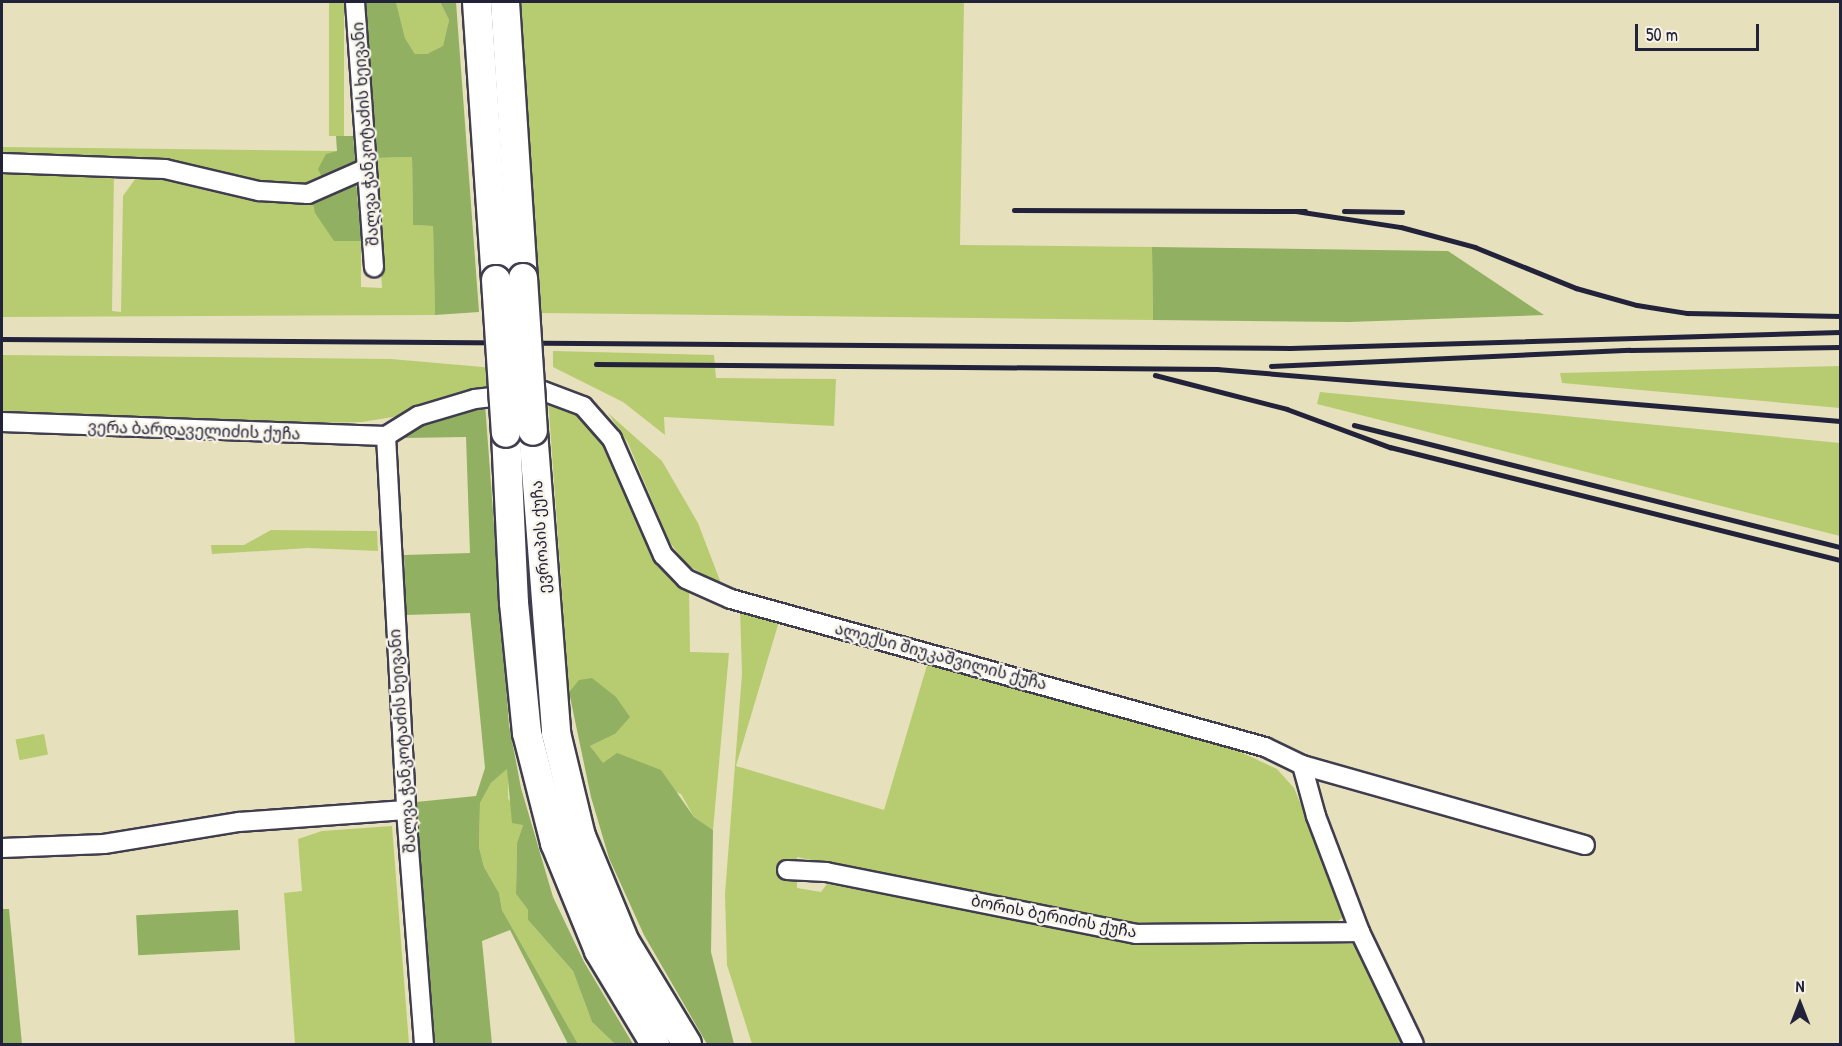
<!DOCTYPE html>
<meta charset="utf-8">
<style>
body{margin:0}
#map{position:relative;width:1842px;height:1046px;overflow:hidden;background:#e7e0bc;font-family:"Patrick Hand","Noto Sans Georgian",sans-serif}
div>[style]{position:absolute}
.green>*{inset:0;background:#b7cc70;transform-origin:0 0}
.forest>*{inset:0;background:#91b062;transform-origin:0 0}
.roads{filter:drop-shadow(2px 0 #403e4e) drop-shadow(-2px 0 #403e4e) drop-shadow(0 2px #403e4e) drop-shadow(0 -2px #403e4e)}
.minor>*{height:18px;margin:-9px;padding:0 9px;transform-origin:9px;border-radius:9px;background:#fff}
.primary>*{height:28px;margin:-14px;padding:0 14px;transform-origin:14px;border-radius:14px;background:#fff}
.rail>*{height:4.5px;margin:-2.25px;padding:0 2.25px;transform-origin:2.25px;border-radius:2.25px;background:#22223b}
.bridges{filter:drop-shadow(2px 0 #403e4e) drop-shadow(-2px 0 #403e4e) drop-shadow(0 2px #403e4e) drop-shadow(0 -2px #403e4e)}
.primary-bridge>*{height:28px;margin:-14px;padding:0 14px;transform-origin:14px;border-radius:14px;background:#fff}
span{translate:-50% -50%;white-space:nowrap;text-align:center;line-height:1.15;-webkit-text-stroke:4.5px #f7f3e8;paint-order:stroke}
.street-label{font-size:16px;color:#22223b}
.frame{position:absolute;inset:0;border:3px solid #22223b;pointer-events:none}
.north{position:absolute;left:1770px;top:974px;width:60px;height:60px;-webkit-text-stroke:4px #f7f3e8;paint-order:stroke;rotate:0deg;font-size:16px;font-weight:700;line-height:24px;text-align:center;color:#22223b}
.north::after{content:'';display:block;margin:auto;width:21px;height:27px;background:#22223b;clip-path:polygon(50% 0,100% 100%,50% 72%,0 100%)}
.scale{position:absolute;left:1635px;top:24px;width:124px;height:27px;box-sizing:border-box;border:3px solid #22223b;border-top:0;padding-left:8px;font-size:18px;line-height:21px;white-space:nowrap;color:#22223b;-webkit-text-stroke:4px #f7f3e8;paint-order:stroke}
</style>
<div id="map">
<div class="green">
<i style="left:329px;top:2px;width:15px;height:134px"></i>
<i style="clip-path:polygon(396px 2px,440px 2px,449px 20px,443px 47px,427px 54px,415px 54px,405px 38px)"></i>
<i style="clip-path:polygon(521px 2px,964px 2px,960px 245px,1152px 247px,1153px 320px,541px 313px)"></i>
<i style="clip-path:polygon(2px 147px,337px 151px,325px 183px,299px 189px,2px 157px)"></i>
<i style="clip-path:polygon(412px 157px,413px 225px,433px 226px,435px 315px,2px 317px,2px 166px,114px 171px,112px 311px,121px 312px,123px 196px,138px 175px,165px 175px,312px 198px,334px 241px,361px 241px,361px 287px,382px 288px,374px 158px)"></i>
<i style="clip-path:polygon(553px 351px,714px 355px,716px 378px,836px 379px,834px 426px,664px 417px,665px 435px,623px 402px,553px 367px)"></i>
<i style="clip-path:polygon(2px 355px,391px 359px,483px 367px,525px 380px,473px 389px,399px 416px,362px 422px,211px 425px,2px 415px)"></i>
<i style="clip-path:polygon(1840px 366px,1840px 408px,1562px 383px,1560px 373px)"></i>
<i style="clip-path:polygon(1320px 392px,1840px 443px,1840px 536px,1317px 404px)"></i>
<i style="clip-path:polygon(548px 398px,581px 414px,611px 448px,659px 563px,689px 590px,690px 652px,729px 653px,713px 830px,694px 817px,681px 794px,603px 764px,590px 746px,615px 734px,579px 681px,569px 692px)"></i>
<i style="clip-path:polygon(608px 413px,662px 461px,698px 523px,722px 586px,686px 564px,669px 541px,628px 443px)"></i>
<i style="clip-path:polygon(271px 530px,377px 531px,378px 551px,308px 548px,212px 554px,211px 545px,244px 545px)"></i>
<i style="clip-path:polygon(740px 609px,780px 618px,736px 766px,884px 810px,928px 662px,1208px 737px,1277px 769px,1294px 788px,1347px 915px,1327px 928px,1140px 930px,797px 857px,797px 888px,821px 892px,827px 884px,1136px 942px,1358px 944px,1407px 1044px,752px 1044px,727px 965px,725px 894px,742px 674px)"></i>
<i style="left:44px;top:734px;width:21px;height:29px;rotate:79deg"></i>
<i style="clip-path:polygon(508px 768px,508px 798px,523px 825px,517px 843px,516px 894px,528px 910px,528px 920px,573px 971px,592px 1022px,615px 1044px,578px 1044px,502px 910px,499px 893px,484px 867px,479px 847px,480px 803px,491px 783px)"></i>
<i style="clip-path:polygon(392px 826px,409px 1044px,295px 1044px,284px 893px,302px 891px,298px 839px,322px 831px)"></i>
</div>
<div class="forest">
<i style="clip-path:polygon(364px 2px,396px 2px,405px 38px,415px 54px,427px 54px,443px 46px,449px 20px,440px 2px,456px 2px,479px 312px,435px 315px,433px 226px,413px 225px,412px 157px,374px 158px)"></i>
<i style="clip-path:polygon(336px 136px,353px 136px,356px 170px,325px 183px,318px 169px,326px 154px,337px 151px)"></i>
<i style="clip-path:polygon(356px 179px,361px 241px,334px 241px,315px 213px,312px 198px)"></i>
<i style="clip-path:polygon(1152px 247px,1448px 251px,1544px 315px,1349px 322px,1153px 320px)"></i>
<i style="clip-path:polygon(485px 404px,509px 725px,521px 788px,553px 897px,584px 962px,633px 1044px,615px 1044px,592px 1022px,573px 971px,528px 920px,528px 910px,516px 894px,517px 843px,523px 825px,512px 823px,507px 769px,491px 783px,480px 803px,479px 847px,484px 867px,499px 893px,502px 910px,578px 1044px,568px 1044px,510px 930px,482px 941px,492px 1044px,434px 1044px,416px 802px,476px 796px,485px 768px,470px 613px,406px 615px,404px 555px,470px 553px,466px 437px,405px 438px,418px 422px)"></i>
<i style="clip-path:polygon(592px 678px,616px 697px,630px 717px,615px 734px,590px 746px,603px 763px,617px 753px,661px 770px,694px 817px,713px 830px,711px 952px,734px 1044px,707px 1044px,644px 935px,609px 858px,591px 797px,569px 692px,579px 680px)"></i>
<i style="clip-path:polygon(2px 909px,9px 909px,22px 1044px,2px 1044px)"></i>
<i style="left:238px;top:910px;width:40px;height:102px;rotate:87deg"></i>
</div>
<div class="roads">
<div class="minor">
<i style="left:355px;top:2px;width:266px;rotate:85.9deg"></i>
<i style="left:2px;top:163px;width:163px;rotate:2.1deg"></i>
<i style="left:165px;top:169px;width:97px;rotate:13.2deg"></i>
<i style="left:259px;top:191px;width:49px;rotate:3.5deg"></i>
<i style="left:308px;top:194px;width:64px;rotate:-23.8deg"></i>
<i style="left:2px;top:422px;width:384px;rotate:2.1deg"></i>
<i style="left:386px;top:436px;width:38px;rotate:-32deg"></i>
<i style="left:418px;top:416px;width:59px;rotate:-16.6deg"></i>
<i style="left:475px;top:399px;width:68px;rotate:-6.7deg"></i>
<i style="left:543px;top:391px;width:43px;rotate:20.6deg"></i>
<i style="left:583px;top:406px;width:44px;rotate:48.7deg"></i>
<i style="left:612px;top:439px;width:127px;rotate:66.3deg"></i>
<i style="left:663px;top:555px;width:33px;rotate:46deg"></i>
<i style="left:686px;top:579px;width:49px;rotate:24deg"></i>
<i style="left:731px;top:599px;width:554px;rotate:15.49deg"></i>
<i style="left:1265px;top:747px;width:41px;rotate:25.9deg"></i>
<i style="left:1302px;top:765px;width:294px;rotate:15.8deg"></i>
<i style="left:386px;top:436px;width:375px;rotate:86.9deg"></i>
<i style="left:406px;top:810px;width:235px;rotate:85.6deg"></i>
<i style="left:1302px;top:765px;width:53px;rotate:74.6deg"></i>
<i style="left:1316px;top:816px;width:124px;rotate:69.2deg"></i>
<i style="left:1360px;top:932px;width:124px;rotate:64.3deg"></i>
<i style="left:2px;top:848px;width:102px;rotate:-2.2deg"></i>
<i style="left:104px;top:844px;width:137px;rotate:-9.3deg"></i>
<i style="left:239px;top:822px;width:167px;rotate:-4.1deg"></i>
<i style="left:787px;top:870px;width:39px;rotate:3deg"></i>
<i style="left:826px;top:872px;width:316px;rotate:11.3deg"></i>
<i style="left:1136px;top:934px;width:224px;rotate:-0.5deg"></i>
</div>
<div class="primary">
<i style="left:477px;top:2px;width:279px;rotate:86.1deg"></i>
<i style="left:505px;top:2px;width:277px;rotate:86.3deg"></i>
<i style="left:533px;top:431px;width:303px;rotate:85.6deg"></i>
<i style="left:556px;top:733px;width:106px;rotate:76.4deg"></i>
<i style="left:581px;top:836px;width:115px;rotate:67.5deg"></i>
<i style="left:625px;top:942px;width:119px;rotate:58.7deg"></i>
<i style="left:506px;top:433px;width:170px;rotate:87.3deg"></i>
<i style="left:514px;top:603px;width:131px;rotate:84.3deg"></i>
<i style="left:527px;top:733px;width:114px;rotate:75.7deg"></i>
<i style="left:555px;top:843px;width:117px;rotate:67.8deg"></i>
<i style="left:599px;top:951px;width:109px;rotate:58.9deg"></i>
</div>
</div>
<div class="rail">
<i style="left:1014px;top:210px;width:291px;rotate:0.2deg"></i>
<i style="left:1296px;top:211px;width:106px;rotate:8.7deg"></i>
<i style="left:1401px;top:227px;width:77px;rotate:15.1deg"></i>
<i style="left:1475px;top:247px;width:109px;rotate:22.1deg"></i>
<i style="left:1576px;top:288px;width:63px;rotate:15.6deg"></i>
<i style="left:1637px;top:305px;width:51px;rotate:9.1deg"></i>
<i style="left:1687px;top:313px;width:153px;rotate:1.1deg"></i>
<i style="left:1344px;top:211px;width:58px;rotate:1deg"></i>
<i style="left:2px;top:339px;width:1288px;rotate:0.4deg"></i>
<i style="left:1290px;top:348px;width:550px;rotate:-1.67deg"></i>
<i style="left:596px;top:364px;width:621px;rotate:0.46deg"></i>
<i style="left:1217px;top:369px;width:625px;rotate:4.77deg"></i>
<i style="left:1271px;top:366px;width:359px;rotate:-2.6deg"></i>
<i style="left:1630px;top:350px;width:210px;rotate:-0.8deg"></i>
<i style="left:1155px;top:375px;width:136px;rotate:14.4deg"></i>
<i style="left:1287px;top:409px;width:110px;rotate:20.3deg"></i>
<i style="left:1390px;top:447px;width:464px;rotate:14.1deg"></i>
<i style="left:1354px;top:425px;width:501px;rotate:14.09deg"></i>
</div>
<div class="bridges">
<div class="primary-bridge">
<i style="left:523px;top:278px;width:153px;rotate:86.3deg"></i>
<i style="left:496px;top:280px;width:153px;rotate:86.3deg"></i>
</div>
</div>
<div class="street-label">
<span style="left:365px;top:134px;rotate:-94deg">შალვა ჭანკოტაძის ხეივანი</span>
<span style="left:194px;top:430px;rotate:2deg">ვერა ბარდაველიძის ქუჩა</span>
<span style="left:540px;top:537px;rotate:-94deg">ევროპის ქუჩა</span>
<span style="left:941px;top:656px;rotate:15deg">ალექსი შიუკაშვილის ქუჩა</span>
<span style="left:402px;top:741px;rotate:-94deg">შალვა ჭანკოტაძის ხეივანი</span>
<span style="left:1054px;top:916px;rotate:11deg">ბორის ბერიძის ქუჩა</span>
</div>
<div class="frame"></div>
<div class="north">N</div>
<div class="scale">50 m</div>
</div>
